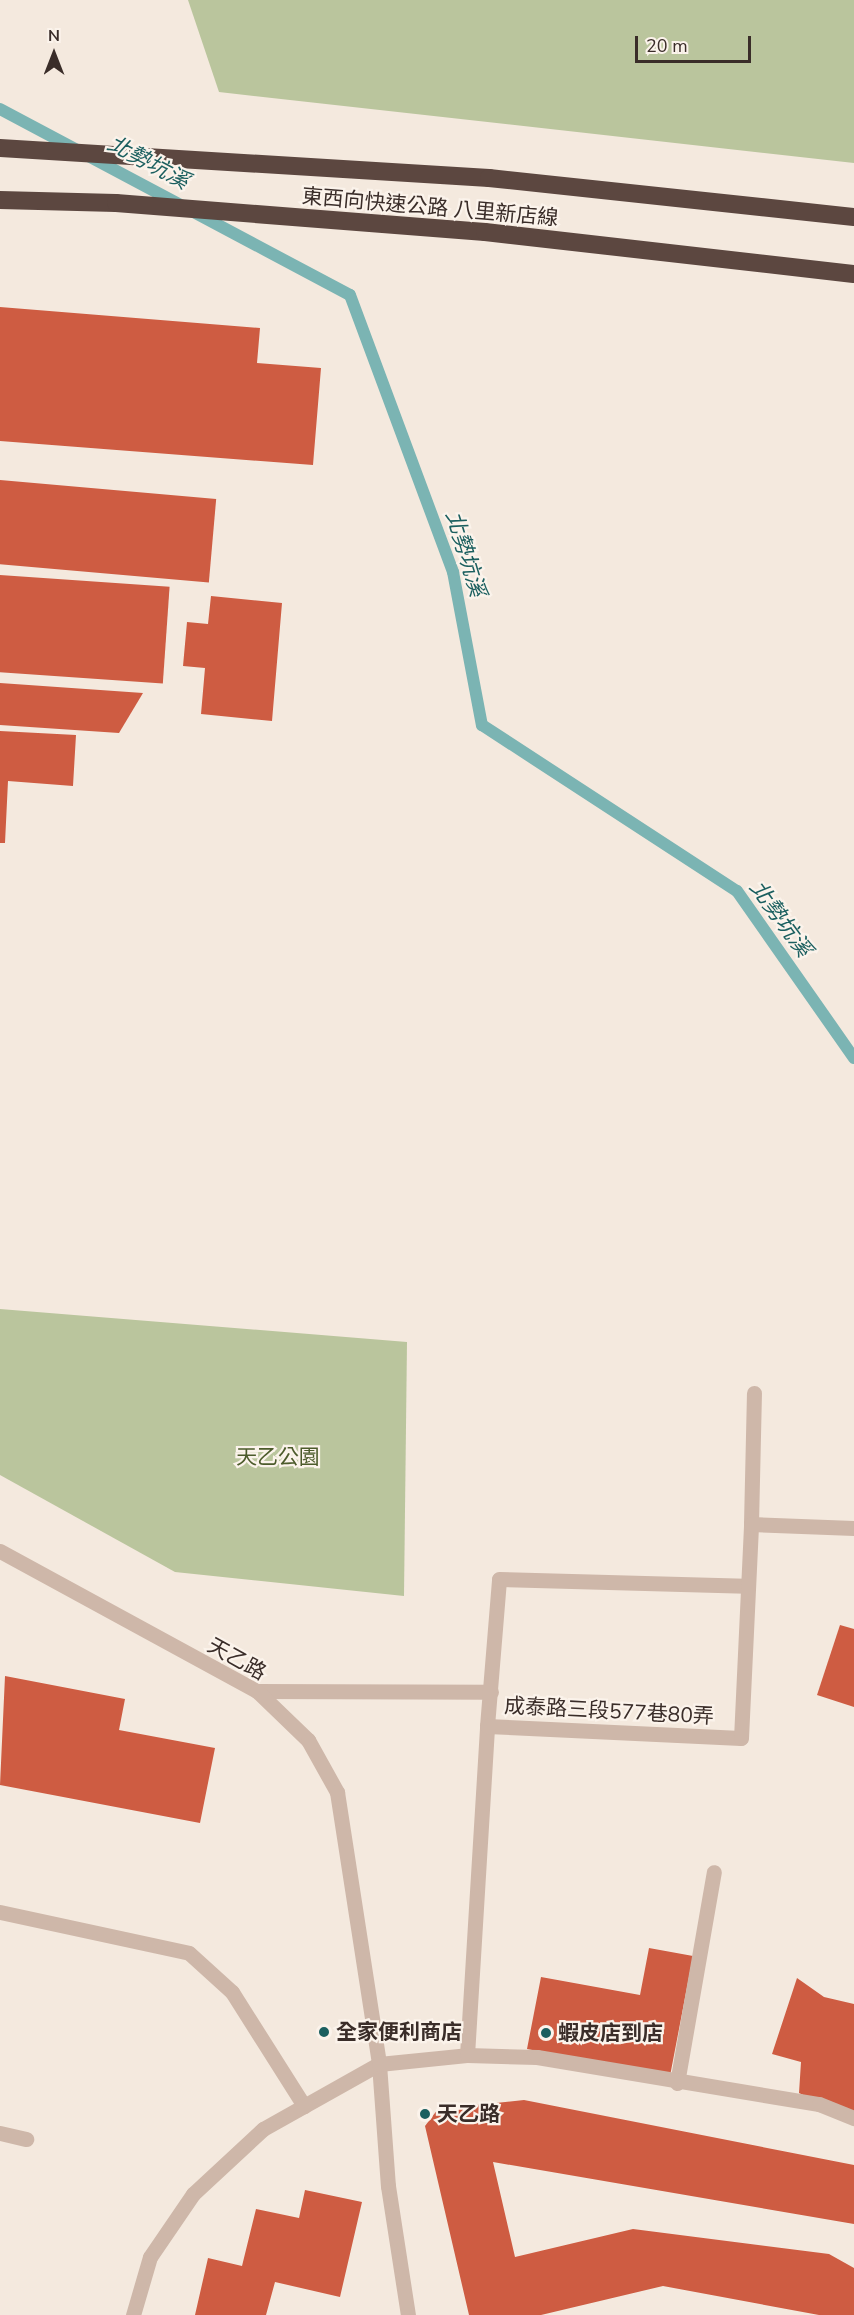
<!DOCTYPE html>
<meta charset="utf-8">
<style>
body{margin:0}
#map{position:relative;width:854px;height:2315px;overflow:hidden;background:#f4e9de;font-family:"Nunito Sans","Noto Sans TC",sans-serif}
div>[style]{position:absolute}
.green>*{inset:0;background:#bac59d}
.stream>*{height:12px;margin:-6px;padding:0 6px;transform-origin:6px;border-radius:6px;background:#7bb4b3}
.building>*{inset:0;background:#ce5c42;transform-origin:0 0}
.lane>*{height:15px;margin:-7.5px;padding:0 7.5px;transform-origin:7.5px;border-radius:7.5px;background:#ceb7a9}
.street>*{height:15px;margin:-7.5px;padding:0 7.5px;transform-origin:7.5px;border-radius:7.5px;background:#ceb7a9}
.highway>*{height:18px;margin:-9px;padding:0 9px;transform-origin:9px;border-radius:9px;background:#5c4740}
.dots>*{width:16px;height:16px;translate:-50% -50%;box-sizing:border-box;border:3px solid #fbf3eb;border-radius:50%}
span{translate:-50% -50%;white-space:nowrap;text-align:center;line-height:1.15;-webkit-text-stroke:4.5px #fbf3eb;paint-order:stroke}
.street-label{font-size:21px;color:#3a2d29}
.park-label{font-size:21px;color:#4c5b2b}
.poi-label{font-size:21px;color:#3a2d29;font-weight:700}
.left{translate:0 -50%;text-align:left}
.water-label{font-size:22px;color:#1b5f5f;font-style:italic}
.north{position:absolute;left:24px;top:24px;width:60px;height:60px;-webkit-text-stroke:4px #fbf3eb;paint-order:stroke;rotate:0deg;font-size:16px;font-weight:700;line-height:24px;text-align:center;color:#3a2d29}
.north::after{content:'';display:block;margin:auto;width:21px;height:27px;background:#3a2d29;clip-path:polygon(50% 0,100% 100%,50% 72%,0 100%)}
.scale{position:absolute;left:635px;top:36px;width:116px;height:27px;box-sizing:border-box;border:3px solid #3a2d29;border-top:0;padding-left:8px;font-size:18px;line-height:21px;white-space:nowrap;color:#3a2d29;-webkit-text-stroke:4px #fbf3eb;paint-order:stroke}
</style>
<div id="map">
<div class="green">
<i style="clip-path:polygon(188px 0,854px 0,854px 163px,219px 92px)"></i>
<i style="clip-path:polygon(0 1309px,407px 1342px,404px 1596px,175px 1572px,0 1475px)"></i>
</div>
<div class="stream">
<i style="left:0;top:109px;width:396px;rotate:28deg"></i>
<i style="left:350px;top:295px;width:296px;rotate:69.6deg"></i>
<i style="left:453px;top:572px;width:156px;rotate:79.3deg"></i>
<i style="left:482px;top:725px;width:304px;rotate:33.1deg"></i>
<i style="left:737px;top:891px;width:204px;rotate:55deg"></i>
</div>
<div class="building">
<i style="clip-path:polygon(0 307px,260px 328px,257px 363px,321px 368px,313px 465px,0 441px)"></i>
<i style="left:0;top:480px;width:217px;height:84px;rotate:5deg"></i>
<i style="left:0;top:575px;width:170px;height:97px;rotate:4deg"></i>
<i style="clip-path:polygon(211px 596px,282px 603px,272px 721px,201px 714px,205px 668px,183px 666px,187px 622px,208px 624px)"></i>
<i style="clip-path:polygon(0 683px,143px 693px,119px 733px,0 725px)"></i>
<i style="clip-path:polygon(0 731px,76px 735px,73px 786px,8px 781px,5px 843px,0 843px)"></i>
<i style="clip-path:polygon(840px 1625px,854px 1629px,854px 1707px,817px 1695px)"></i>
<i style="clip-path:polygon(5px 1676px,125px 1699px,119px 1730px,215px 1748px,200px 1823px,0 1785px)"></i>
<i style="clip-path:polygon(649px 1948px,693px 1956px,670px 2076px,527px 2049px,541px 1977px,640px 1995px)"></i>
<i style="clip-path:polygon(797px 1978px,824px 1997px,854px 2004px,854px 2119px,799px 2093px,801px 2062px,772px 2054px)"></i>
<i style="clip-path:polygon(524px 2100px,854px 2165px,854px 2224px,493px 2162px,515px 2257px,633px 2229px,829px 2254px,854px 2268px,854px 2315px,819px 2315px,663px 2286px,541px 2315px,469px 2315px,425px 2126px,438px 2109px)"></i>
<i style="clip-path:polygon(305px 2190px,362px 2202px,340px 2297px,275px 2282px,266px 2315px,195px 2315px,208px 2258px,242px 2266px,256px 2209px,299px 2218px)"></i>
</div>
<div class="lane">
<i style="left:751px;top:1524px;width:131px;rotate:-88.7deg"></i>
<i style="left:257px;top:1691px;width:234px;rotate:0.2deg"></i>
<i style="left:487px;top:1726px;width:147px;rotate:-85.3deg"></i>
<i style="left:499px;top:1579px;width:246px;rotate:1.6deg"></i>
<i style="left:0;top:1912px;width:193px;rotate:12.2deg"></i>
<i style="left:189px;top:1953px;width:58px;rotate:42.2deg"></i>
<i style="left:232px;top:1992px;width:135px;rotate:57.7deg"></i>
<i style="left:467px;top:2055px;width:330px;rotate:-86.5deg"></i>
<i style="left:487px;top:1726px;width:254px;rotate:2.7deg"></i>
<i style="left:741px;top:1738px;width:214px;rotate:-87.3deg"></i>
<i style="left:751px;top:1524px;width:103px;rotate:2.2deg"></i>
<i style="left:677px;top:2083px;width:214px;rotate:-80.1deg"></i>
<i style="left:0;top:2133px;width:27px;rotate:13deg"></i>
</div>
<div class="street">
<i style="left:0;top:1551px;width:293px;rotate:28.6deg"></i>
<i style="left:257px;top:1691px;width:71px;rotate:43.9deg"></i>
<i style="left:308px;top:1740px;width:60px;rotate:60.9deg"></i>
<i style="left:337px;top:1792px;width:275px;rotate:81.2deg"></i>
<i style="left:379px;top:2064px;width:122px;rotate:85.8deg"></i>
<i style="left:388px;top:2186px;width:131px;rotate:81.2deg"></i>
<i style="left:133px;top:2315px;width:60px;rotate:-73.7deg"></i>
<i style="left:150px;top:2257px;width:76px;rotate:-55.7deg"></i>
<i style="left:193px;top:2194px;width:96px;rotate:-42.9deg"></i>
<i style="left:263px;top:2129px;width:133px;rotate:-29.3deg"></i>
<i style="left:379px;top:2064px;width:88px;rotate:-5.8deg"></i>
<i style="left:467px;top:2055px;width:70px;rotate:1.6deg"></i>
<i style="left:537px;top:2057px;width:286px;rotate:9.5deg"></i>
<i style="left:819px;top:2104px;width:38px;rotate:22deg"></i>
</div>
<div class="highway">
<i style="left:0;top:148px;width:490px;rotate:3.5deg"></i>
<i style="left:489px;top:178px;width:367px;rotate:6.1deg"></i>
<i style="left:0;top:200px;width:116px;rotate:1.5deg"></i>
<i style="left:116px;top:203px;width:370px;rotate:4.5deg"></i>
<i style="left:485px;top:232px;width:371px;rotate:6.5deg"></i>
</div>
<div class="dots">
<i style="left:324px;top:2032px;background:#1b5f5f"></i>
<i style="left:546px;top:2033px;background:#1b5f5f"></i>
<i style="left:425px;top:2114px;background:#1b5f5f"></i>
</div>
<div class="street-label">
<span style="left:430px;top:207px;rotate:5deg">東西向快速公路 八里新店線</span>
<span style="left:237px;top:1659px;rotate:29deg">天乙路</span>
<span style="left:609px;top:1711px;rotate:3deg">成泰路三段577巷80弄</span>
</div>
<div class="park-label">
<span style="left:278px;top:1457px">天乙公園</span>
</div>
<div class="poi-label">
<span class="left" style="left:336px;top:2032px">全家便利商店</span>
<span class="left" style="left:558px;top:2033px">蝦皮店到店</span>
<span class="left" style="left:437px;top:2114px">天乙路</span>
</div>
<div class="water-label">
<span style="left:148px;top:163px;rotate:28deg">北勢坑溪</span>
<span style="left:465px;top:554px;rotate:73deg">北勢坑溪</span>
<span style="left:780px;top:919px;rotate:54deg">北勢坑溪</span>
</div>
<div class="north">N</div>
<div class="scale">20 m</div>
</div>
